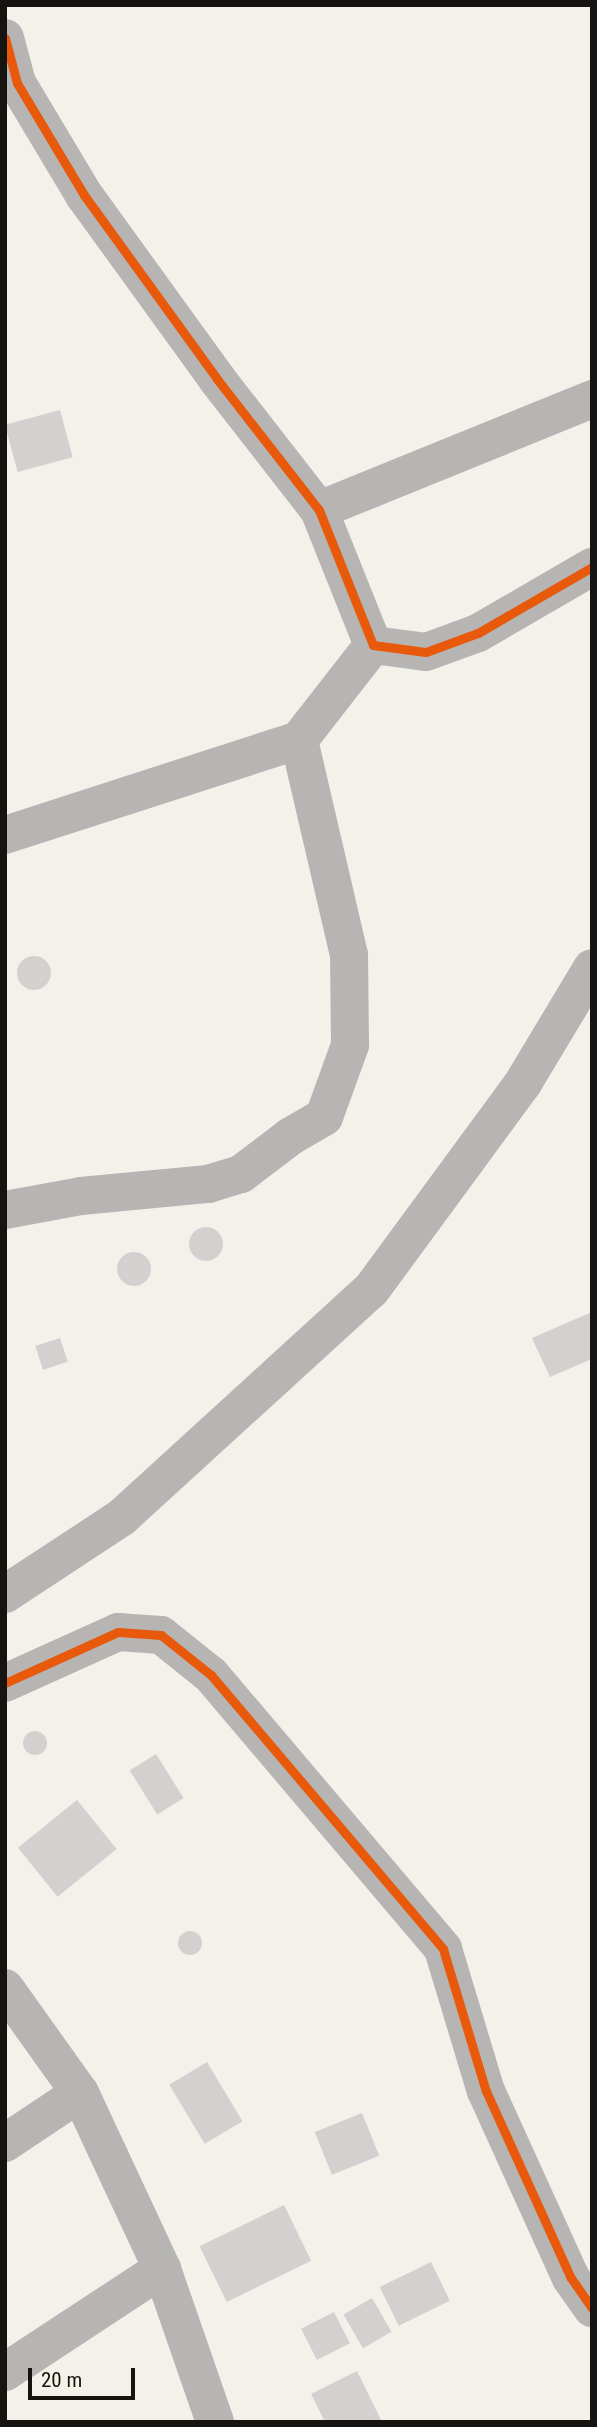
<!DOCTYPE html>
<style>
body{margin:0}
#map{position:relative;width:597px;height:2427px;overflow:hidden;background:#f2f1ea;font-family:"Roboto Condensed",sans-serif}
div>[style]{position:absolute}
.building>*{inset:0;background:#d2d1d0;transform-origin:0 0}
.round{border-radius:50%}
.minor>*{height:38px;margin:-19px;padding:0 19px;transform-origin:19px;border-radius:19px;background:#b6b5b3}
.cycleway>*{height:9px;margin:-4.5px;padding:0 4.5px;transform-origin:4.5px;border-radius:4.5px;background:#e8590c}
span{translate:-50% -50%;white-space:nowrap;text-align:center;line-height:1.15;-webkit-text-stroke:6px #f6f2e7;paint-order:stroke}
.frame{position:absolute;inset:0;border:7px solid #151410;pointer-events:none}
.scale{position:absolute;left:28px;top:2368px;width:107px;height:32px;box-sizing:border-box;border:4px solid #151410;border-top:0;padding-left:9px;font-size:21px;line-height:24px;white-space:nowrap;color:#151410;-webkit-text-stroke:5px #f6f2e7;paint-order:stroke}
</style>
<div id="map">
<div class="building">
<i style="left:60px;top:410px;width:49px;height:57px;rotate:75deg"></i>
<i class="round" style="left:17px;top:956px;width:34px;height:34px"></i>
<i class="round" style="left:189px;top:1227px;width:34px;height:34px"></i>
<i class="round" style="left:117px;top:1252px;width:34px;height:34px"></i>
<i style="clip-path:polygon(592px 1312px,592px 1359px,550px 1377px,532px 1338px)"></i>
<i style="left:60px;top:1338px;width:25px;height:26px;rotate:72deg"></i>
<i class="round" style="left:23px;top:1731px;width:24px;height:24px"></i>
<i style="left:156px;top:1754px;width:52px;height:31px;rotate:58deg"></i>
<i style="left:77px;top:1800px;width:63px;height:76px;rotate:51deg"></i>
<i class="round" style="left:178px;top:1931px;width:24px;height:24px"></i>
<i style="left:207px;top:2062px;width:69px;height:44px;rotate:59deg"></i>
<i style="left:362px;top:2113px;width:46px;height:51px;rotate:68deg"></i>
<i style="left:284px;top:2205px;width:62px;height:94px;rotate:64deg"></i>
<i style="left:431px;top:2262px;width:43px;height:57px;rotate:64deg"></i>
<i style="left:372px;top:2298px;width:39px;height:33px;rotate:60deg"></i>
<i style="left:334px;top:2312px;width:35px;height:37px;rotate:63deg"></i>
<i style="clip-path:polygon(357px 2371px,382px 2422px,325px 2422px,311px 2394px)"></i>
</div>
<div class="minor">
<i style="left:5px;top:38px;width:47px;rotate:75.1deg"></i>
<i style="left:17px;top:83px;width:131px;rotate:59.1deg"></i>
<i style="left:84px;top:195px;width:227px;rotate:54.1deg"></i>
<i style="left:217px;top:379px;width:166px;rotate:52.1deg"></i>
<i style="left:319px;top:510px;width:145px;rotate:68.2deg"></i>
<i style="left:373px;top:645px;width:53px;rotate:7.5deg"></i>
<i style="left:426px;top:652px;width:55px;rotate:-20.1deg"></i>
<i style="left:478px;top:633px;width:132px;rotate:-30.1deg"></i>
<i style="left:319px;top:510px;width:295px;rotate:-22.1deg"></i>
<i style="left:5px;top:835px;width:309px;rotate:-17.9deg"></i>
<i style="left:5px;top:1210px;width:77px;rotate:-10.4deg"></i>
<i style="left:81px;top:1196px;width:128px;rotate:-5.4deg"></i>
<i style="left:208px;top:1184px;width:34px;rotate:-17deg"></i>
<i style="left:241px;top:1174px;width:63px;rotate:-37.2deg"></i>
<i style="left:291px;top:1136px;width:38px;rotate:-30deg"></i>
<i style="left:324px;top:1117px;width:77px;rotate:-70.1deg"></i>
<i style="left:350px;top:1045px;width:90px;rotate:-90.6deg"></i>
<i style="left:349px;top:955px;width:221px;rotate:-103.1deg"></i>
<i style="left:299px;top:740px;width:120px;rotate:-52.1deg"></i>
<i style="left:5px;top:1594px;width:140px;rotate:-33.3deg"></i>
<i style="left:122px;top:1517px;width:337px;rotate:-42.4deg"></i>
<i style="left:371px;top:1290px;width:257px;rotate:-53.7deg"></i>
<i style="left:523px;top:1083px;width:134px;rotate:-59deg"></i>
<i style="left:5px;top:1683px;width:124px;rotate:-24.3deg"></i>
<i style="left:118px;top:1632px;width:43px;rotate:4deg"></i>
<i style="left:161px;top:1635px;width:64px;rotate:38.7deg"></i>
<i style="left:211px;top:1675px;width:359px;rotate:49.7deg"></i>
<i style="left:443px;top:1949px;width:148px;rotate:73.2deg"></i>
<i style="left:486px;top:2091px;width:205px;rotate:65.6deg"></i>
<i style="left:571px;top:2278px;width:37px;rotate:55deg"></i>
<i style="left:5px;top:1988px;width:129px;rotate:54.5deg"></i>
<i style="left:80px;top:2093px;width:194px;rotate:65deg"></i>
<i style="left:162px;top:2269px;width:162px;rotate:70.9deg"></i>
<i style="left:5px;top:2143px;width:90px;rotate:-33.7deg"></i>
<i style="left:5px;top:2372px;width:188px;rotate:-33.3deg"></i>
</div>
<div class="cycleway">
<i style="left:5px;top:38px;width:47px;rotate:75.1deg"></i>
<i style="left:17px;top:83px;width:131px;rotate:59.1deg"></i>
<i style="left:84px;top:195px;width:227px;rotate:54.1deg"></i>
<i style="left:217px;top:379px;width:166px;rotate:52.1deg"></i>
<i style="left:319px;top:510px;width:145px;rotate:68.2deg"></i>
<i style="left:373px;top:645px;width:53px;rotate:7.5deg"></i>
<i style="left:426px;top:652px;width:55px;rotate:-20.1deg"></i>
<i style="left:478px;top:633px;width:132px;rotate:-30.1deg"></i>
<i style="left:5px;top:1683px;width:124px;rotate:-24.3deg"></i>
<i style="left:118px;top:1632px;width:43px;rotate:4deg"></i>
<i style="left:161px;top:1635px;width:64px;rotate:38.7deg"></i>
<i style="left:211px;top:1675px;width:359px;rotate:49.7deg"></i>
<i style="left:443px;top:1949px;width:148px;rotate:73.2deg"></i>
<i style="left:486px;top:2091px;width:205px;rotate:65.6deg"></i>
<i style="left:571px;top:2278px;width:37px;rotate:55deg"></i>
</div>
<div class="frame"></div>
<div class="scale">20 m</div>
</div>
